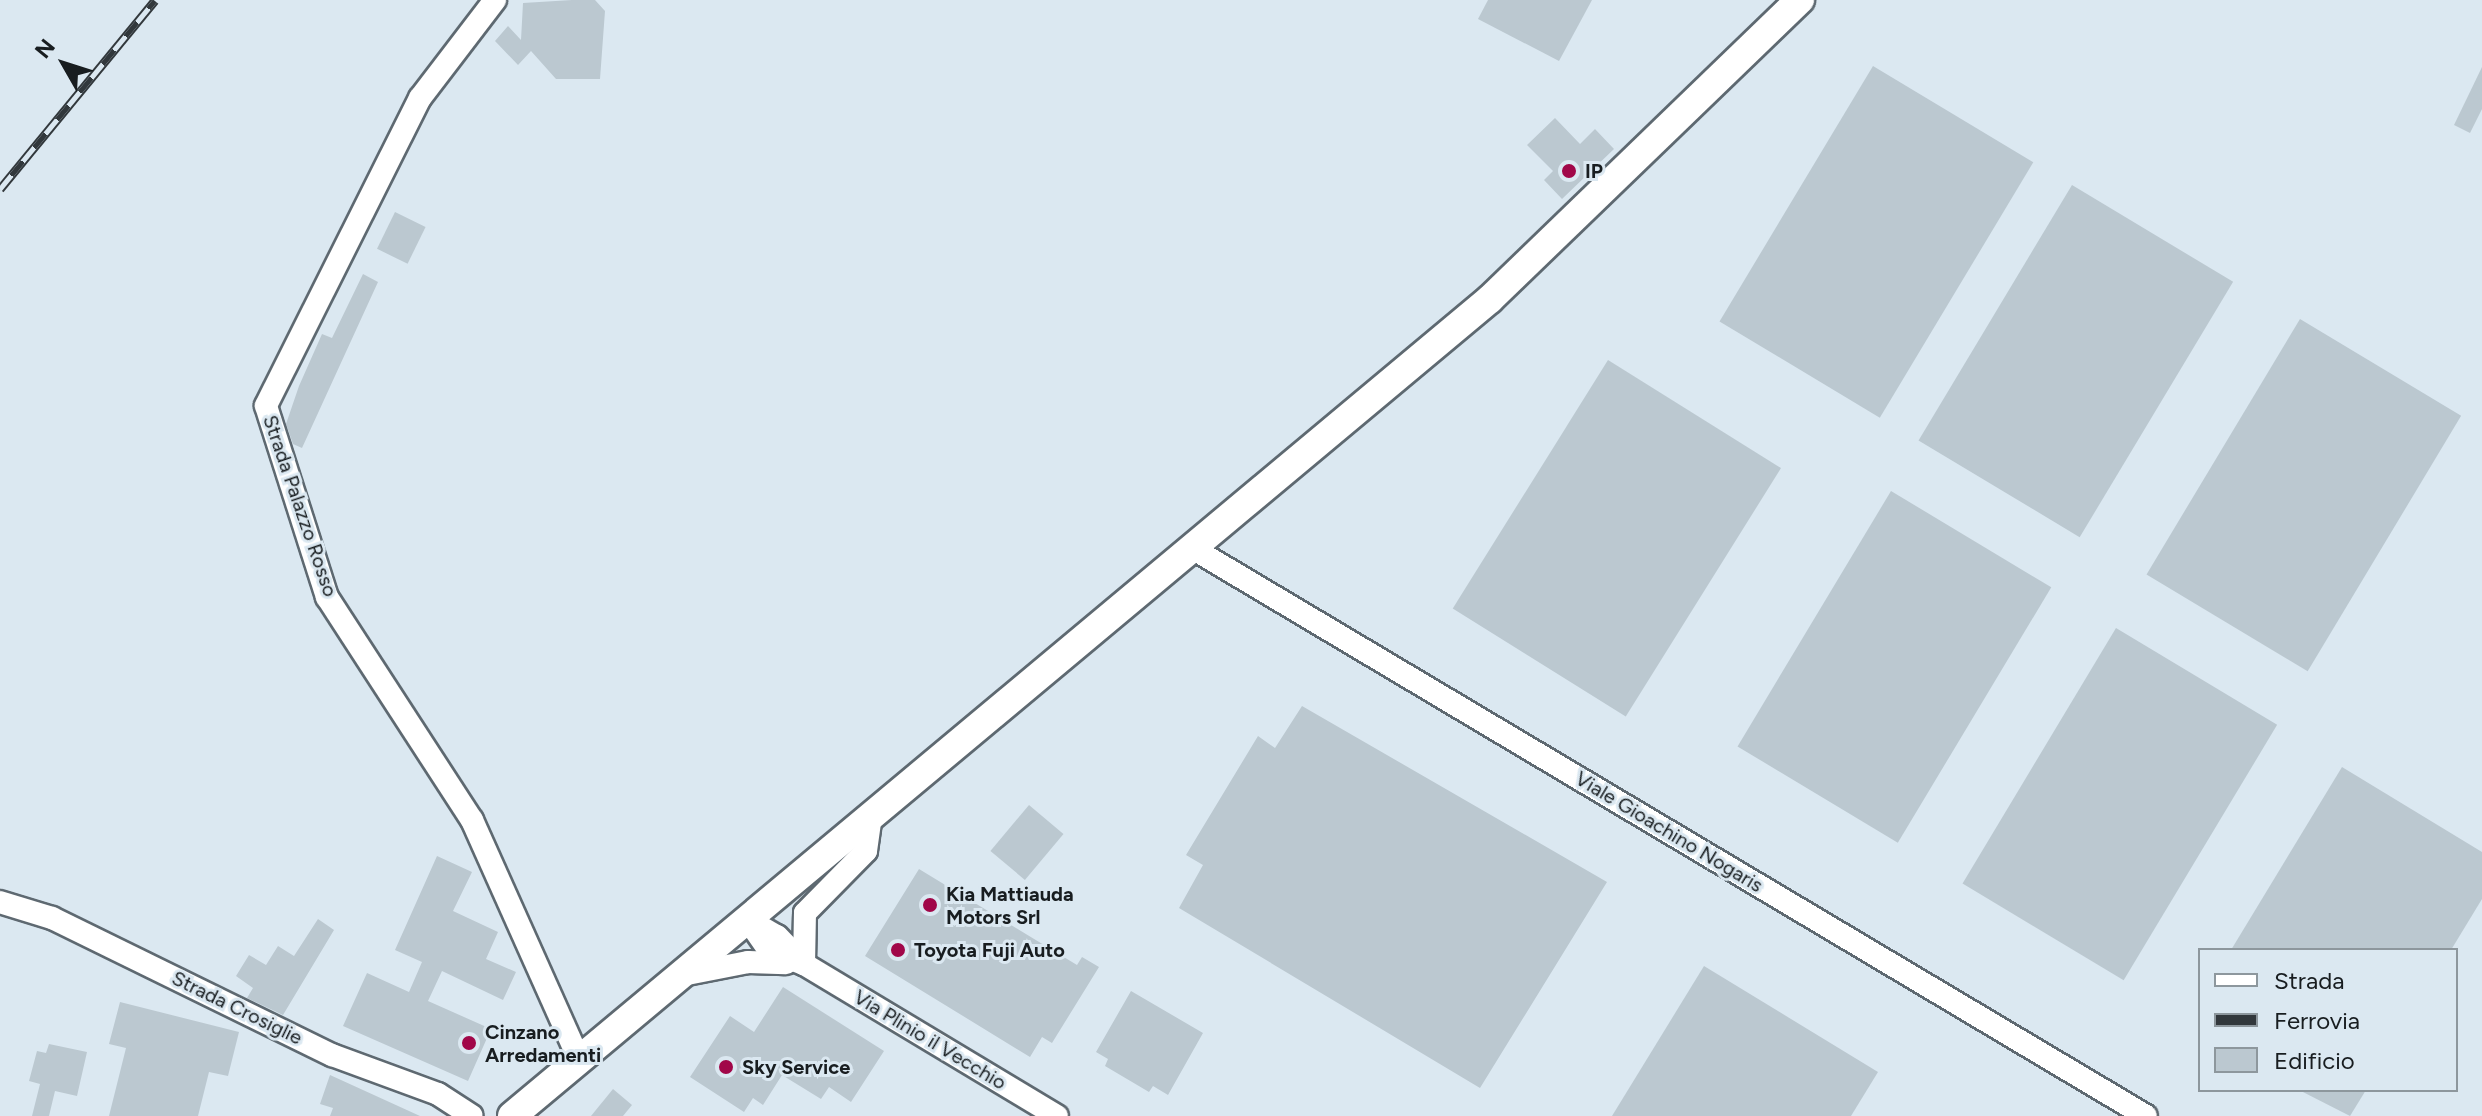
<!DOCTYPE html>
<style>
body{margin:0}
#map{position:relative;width:2482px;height:1116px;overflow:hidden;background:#dbe8f1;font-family:Figtree,sans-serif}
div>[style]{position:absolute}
.building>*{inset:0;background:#bbc8d0;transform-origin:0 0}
.roads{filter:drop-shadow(2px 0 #5e6971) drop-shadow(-2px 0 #5e6971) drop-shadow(0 2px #5e6971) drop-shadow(0 -2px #5e6971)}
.minor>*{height:22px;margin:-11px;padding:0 11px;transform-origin:11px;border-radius:11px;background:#fff}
.major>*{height:28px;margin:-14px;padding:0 14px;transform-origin:14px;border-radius:14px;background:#fff}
.rail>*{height:9px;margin-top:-4.5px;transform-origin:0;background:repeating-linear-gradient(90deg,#dbe8f1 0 18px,#32383c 0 36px);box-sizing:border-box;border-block:2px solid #32383c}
.dots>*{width:22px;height:22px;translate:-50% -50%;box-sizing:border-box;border:4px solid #dbe8f1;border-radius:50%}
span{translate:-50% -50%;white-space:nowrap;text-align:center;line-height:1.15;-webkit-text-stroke:6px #dbe8f1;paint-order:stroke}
.poi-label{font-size:20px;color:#181d20;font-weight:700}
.left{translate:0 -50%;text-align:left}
.street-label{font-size:20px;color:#181d20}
.legend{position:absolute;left:2198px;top:948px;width:260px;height:144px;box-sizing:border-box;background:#dbe8f1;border:2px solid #8d979d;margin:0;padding:10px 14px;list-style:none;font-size:24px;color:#181d20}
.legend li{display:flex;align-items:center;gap:16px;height:40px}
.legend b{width:40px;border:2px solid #8d979d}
.north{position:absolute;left:24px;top:24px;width:80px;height:80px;-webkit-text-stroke:6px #dbe8f1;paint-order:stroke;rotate:309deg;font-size:22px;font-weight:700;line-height:32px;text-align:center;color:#181d20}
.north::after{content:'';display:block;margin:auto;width:28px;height:36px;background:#181d20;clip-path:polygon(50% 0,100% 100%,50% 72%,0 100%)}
</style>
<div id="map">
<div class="building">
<i style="clip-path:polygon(572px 0,595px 0,605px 11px,600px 79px,556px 79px,531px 51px,518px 65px,495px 41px,508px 26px,521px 40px,523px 3px)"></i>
<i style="clip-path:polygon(1488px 0,1592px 0,1559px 61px,1478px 19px)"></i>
<i style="left:1873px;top:66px;width:187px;height:298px;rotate:31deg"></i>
<i style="clip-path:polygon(2482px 67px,2482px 109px,2470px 133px,2454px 125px)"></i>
<i style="clip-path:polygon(1555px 118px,1580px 144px,1595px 129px,1614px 149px,1562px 199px,1544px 180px,1553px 171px,1527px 145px)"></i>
<i style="left:2072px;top:185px;width:188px;height:298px;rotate:31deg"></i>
<i style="left:395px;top:212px;width:34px;height:41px;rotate:26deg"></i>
<i style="clip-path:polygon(363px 274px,378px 282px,302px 448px,293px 444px,286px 424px,299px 386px,322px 334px,332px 338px)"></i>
<i style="left:2300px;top:319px;width:188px;height:298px;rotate:31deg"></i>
<i style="left:1608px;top:360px;width:204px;height:293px;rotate:32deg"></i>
<i style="left:1891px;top:491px;width:187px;height:298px;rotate:31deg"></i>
<i style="left:2116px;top:628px;width:188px;height:298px;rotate:31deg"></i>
<i style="clip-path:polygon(1302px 706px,1607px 882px,1480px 1088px,1179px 908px,1203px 865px,1186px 855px,1258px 736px,1275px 748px)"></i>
<i style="clip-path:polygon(2342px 767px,2482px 852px,2482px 899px,2451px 950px,2231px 950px)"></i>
<i style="left:1029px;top:805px;width:45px;height:60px;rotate:40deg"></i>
<i style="clip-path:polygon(437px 856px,472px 872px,453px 911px,498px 932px,486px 959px,516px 972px,503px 1000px,442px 971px,428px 1001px,491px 1029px,468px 1081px,343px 1026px,367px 973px,409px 992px,422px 962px,395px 950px)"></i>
<i style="clip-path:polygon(919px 869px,1077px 965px,1082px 957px,1099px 967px,1052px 1043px,1042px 1037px,1030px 1057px,865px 956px)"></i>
<i style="clip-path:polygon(318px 919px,334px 930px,283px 1015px,247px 998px,253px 988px,236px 976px,249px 955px,266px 965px,278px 946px,294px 956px)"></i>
<i style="clip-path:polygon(1704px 966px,1878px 1072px,1851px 1116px,1612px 1116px)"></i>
<i style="clip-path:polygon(783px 987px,884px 1051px,851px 1102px,829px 1087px,821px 1099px,782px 1075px,763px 1105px,753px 1098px,744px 1112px,690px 1077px,730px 1016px,754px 1032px)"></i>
<i style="clip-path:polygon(1131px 991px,1203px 1033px,1168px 1095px,1153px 1086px,1149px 1092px,1105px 1066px,1108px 1059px,1096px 1052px)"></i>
<i style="clip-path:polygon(120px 1002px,239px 1032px,228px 1076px,209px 1072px,198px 1116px,109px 1116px,126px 1048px,109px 1044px)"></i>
<i style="clip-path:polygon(49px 1044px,87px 1052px,77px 1096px,55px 1091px,49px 1116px,32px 1116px,40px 1084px,29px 1081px,37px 1051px,46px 1053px)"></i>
<i style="clip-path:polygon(330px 1075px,341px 1080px,420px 1116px,330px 1116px,333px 1108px,320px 1104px)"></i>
<i style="clip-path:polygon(613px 1089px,632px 1105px,623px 1116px,591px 1116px)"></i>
<i style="clip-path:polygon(2299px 1090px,2366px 1090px,2350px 1116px)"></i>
</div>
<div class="roads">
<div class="minor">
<i style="left:495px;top:0;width:123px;rotate:127.4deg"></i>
<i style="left:420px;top:98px;width:344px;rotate:116.6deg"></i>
<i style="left:266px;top:406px;width:201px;rotate:72.3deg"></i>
<i style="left:327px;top:597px;width:266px;rotate:57deg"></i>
<i style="left:472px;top:820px;width:262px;rotate:65.9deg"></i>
<i style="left:1192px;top:548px;width:1110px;rotate:30.77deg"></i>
<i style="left:0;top:902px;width:54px;rotate:17.1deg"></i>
<i style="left:52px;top:918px;width:312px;rotate:26.1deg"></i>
<i style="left:332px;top:1055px;width:113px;rotate:20.2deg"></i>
<i style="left:438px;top:1094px;width:40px;rotate:32.9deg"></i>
<i style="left:747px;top:919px;width:38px;rotate:55deg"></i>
<i style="left:769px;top:950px;width:38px;rotate:22deg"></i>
<i style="left:804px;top:964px;width:295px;rotate:31deg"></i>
<i style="left:747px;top:919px;width:34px;rotate:30deg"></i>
<i style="left:777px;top:936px;width:33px;rotate:46deg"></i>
<i style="left:804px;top:964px;width:51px;rotate:-88.9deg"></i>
<i style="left:805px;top:913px;width:87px;rotate:-45.5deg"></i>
<i style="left:866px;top:851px;width:35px;rotate:-82deg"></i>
<i style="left:682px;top:975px;width:67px;rotate:-11.1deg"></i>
<i style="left:748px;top:962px;width:38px;rotate:2deg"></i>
</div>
<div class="major">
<i style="left:512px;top:1116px;width:1274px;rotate:-39.87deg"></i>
<i style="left:1490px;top:299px;width:431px;rotate:-44deg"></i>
</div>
</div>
<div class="rail">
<i style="left:0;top:189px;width:244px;rotate:-50.6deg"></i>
</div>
<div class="dots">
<i style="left:1569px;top:171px;background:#a10749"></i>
<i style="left:930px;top:905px;background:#a10749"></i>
<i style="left:898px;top:950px;background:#a10749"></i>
<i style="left:469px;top:1043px;background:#a10749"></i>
<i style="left:726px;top:1067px;background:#a10749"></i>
</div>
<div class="poi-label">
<span class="left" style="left:1585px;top:171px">IP</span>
<span class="left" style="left:946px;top:906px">Kia Mattiauda<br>Motors Srl</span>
<span class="left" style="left:914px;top:950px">Toyota Fuji Auto</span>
<span class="left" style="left:485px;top:1044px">Cinzano<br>Arredamenti</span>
<span class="left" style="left:742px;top:1067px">Sky Service</span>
</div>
<div class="street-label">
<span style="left:300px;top:506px;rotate:71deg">Strada Palazzo Rosso</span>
<span style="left:1669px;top:832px;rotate:31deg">Viale Gioachino Nogaris</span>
<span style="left:237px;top:1008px;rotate:26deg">Strada Crosiglie</span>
<span style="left:930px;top:1040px;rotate:31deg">Via Plinio il Vecchio</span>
</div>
<ul class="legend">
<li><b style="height:10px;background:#fff"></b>Strada</li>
<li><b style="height:10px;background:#32383c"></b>Ferrovia</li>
<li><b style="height:22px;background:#bbc8d0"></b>Edificio</li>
</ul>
<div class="north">N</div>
</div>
